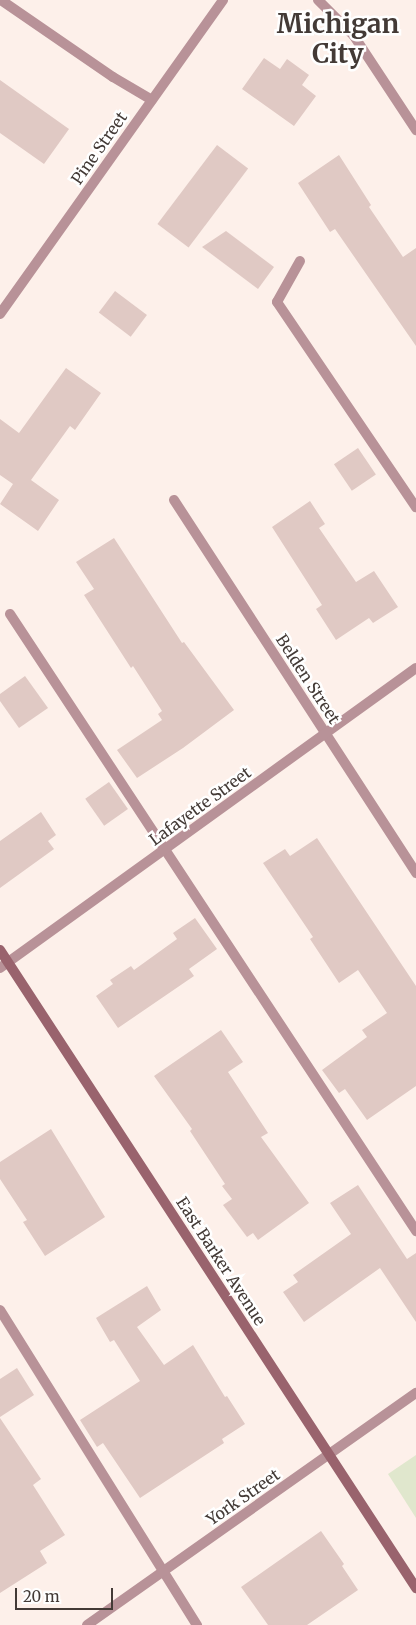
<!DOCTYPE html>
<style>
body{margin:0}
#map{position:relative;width:416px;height:1625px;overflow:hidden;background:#fdf0ea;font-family:Merriweather,serif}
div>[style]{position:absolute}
.green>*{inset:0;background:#e0e7cd}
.building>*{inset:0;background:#e0c9c4;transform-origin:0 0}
.lane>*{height:10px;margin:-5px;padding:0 5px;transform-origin:5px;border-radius:5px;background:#b89298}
.street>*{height:10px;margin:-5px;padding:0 5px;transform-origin:5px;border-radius:5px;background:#b89298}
.secondary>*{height:10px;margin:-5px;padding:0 5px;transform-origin:5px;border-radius:5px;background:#99636d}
span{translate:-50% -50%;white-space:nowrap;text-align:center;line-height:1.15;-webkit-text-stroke:5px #fff;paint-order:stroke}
.street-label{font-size:16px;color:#433a36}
.town-label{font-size:26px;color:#433a36;font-weight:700}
.scale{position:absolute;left:15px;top:1588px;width:98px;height:22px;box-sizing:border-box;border:2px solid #433a36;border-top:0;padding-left:6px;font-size:15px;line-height:18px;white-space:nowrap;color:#433a36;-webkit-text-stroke:4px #fff;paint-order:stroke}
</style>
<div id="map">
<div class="green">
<i style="clip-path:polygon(416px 1455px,416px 1518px,388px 1474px)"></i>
</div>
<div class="building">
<i style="clip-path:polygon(264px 58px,280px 69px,287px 59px,309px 75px,302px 85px,316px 96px,294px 126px,242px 89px)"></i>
<i style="clip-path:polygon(0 80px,69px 129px,44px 164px,0 133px)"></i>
<i style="left:217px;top:145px;width:39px;height:99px;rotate:37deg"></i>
<i style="clip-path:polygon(339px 155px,371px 205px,369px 207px,403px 257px,416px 248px,416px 346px,335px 229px,330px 232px,298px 183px)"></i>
<i style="clip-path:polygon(226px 231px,274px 267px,258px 289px,202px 247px)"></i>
<i style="left:115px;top:291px;width:40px;height:27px;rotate:37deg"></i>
<i style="clip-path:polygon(66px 368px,101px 393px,75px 430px,70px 426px,31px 480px,59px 500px,38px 531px,0 504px,13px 484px,0 475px,0 419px,19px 433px)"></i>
<i style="left:358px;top:448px;width:32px;height:29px;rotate:56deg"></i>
<i style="clip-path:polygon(310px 501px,325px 524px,319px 528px,356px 582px,374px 571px,398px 607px,373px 623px,369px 618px,336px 640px,316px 609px,322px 605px,272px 527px)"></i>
<i style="clip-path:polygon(114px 538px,182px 643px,184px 642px,234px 710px,183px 748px,137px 778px,117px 750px,162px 720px,158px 714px,162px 711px,133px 666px,131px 668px,84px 595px,94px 589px,76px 562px)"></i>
<i style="clip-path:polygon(25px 676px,48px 708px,19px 728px,0 701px,0 694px)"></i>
<i style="left:109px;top:782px;width:33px;height:29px;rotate:55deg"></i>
<i style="clip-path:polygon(41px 812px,56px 835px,48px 841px,54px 849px,0 888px,0 841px)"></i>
<i style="clip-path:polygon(317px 838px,416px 986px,416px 1086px,367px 1120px,345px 1089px,339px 1093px,322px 1070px,367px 1037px,362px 1030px,387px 1013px,358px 970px,339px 983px,310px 939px,313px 937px,263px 863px,285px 849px,290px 856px)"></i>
<i style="clip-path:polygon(195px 918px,217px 949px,189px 969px,194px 976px,118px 1028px,96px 996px,113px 984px,110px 980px,131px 966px,134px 970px,177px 939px,173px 933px)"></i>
<i style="clip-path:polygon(221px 1030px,243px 1062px,228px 1072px,268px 1133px,261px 1137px,309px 1203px,258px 1240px,253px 1233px,247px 1237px,223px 1205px,232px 1199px,222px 1186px,225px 1184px,190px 1131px,192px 1129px,154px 1076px)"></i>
<i style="clip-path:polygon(51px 1129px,105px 1217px,45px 1256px,23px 1222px,27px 1220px,0 1179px,0 1162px)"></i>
<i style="clip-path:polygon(358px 1185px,407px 1259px,416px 1253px,416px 1322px,380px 1268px,304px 1322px,283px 1292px,298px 1282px,293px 1275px,351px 1234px,330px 1203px)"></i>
<i style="clip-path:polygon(147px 1286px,161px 1310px,137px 1327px,164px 1365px,193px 1345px,225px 1397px,227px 1396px,245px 1424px,222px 1439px,224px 1443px,140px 1498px,103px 1443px,97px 1447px,80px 1420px,140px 1381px,114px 1340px,110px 1342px,96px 1318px)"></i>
<i style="clip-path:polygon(17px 1368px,34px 1395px,0 1417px,0 1379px)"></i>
<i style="clip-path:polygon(0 1418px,41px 1479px,33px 1485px,65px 1535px,40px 1551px,47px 1563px,0 1593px)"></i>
<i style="clip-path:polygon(321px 1531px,344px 1564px,342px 1566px,358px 1590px,307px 1625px,268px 1625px,241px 1587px)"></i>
</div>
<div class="lane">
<i style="left:1px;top:0;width:136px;rotate:34.5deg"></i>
<i style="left:113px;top:77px;width:45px;rotate:30.5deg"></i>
<i style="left:300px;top:261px;width:47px;rotate:119.3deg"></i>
<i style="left:277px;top:302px;width:248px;rotate:55.9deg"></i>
<i style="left:10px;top:614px;width:739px;rotate:56.65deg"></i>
<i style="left:0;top:1310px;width:372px;rotate:58deg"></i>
</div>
<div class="street">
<i style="left:318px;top:0;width:51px;rotate:45deg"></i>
<i style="left:354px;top:36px;width:113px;rotate:56.6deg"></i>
<i style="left:0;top:314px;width:385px;rotate:-54.6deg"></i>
<i style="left:174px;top:500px;width:445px;rotate:57deg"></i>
<i style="left:0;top:968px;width:513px;rotate:-35.8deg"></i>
<i style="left:87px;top:1625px;width:403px;rotate:-35.2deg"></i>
</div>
<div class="secondary">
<i style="left:0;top:950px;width:762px;rotate:56.89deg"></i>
</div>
<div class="street-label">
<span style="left:99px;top:148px;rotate:-55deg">Pine Street</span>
<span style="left:308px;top:679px;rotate:57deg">Belden Street</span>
<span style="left:200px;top:806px;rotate:-36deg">Lafayette Street</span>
<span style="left:221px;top:1261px;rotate:57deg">East Barker Avenue</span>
<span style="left:243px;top:1497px;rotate:-35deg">York Street</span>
</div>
<div class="town-label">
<span style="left:338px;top:39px">Michigan<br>City</span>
</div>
<div class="scale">20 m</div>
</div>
